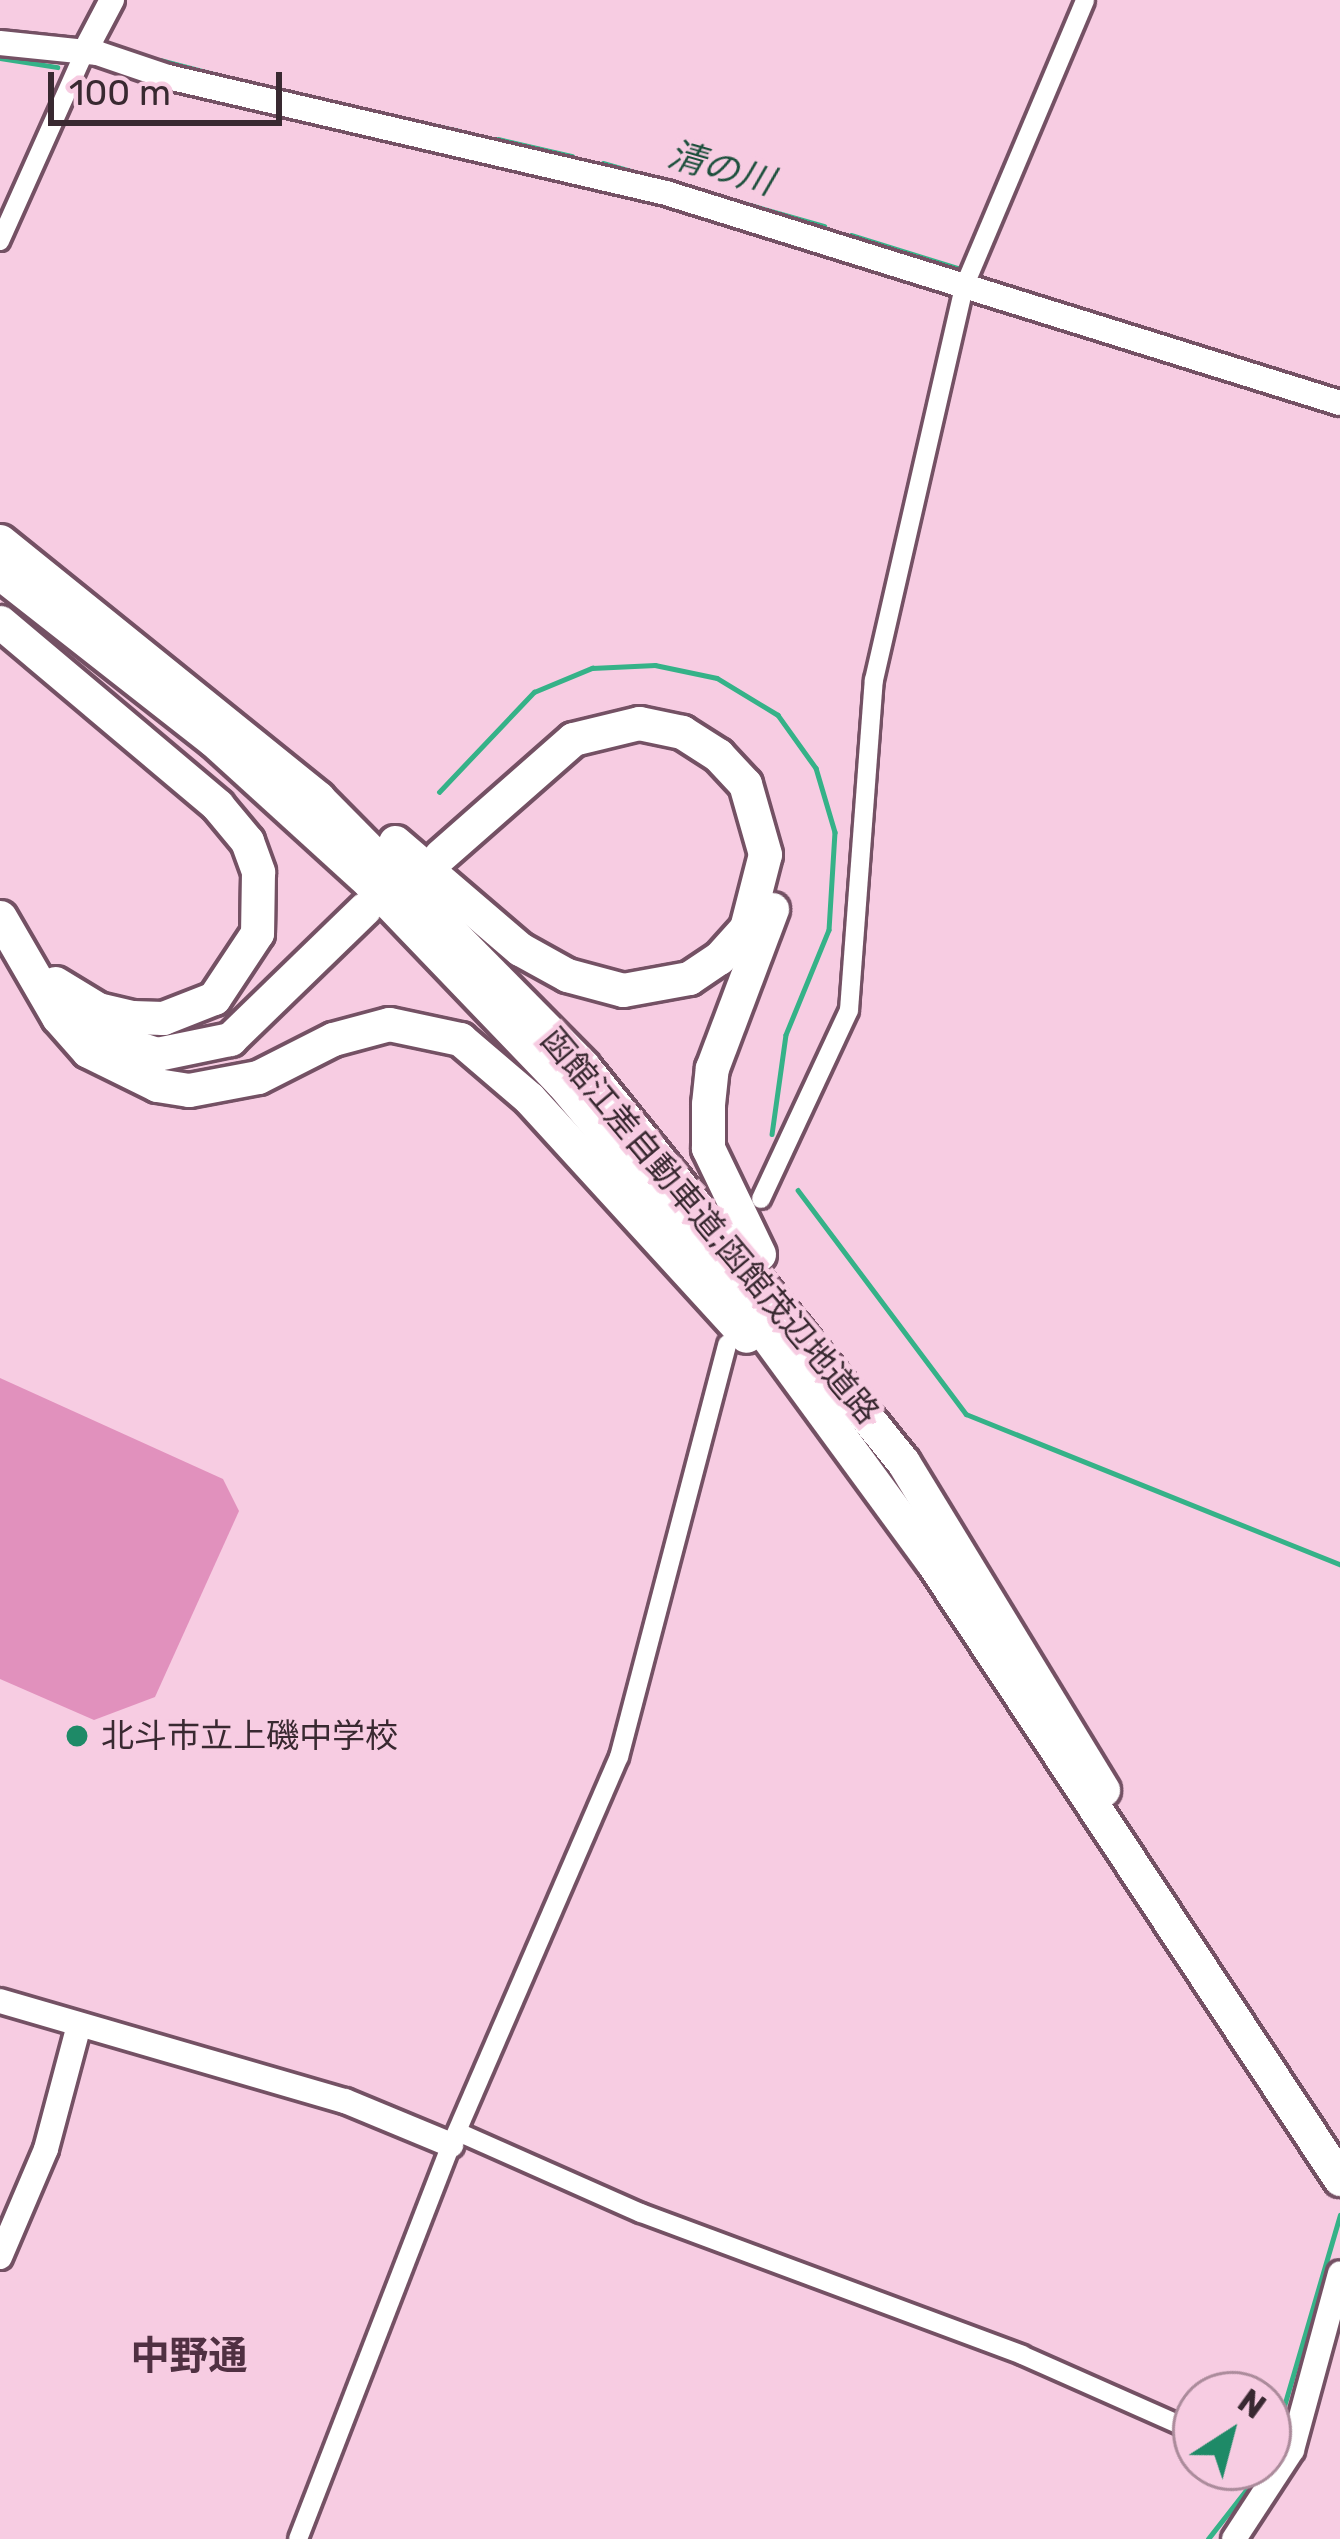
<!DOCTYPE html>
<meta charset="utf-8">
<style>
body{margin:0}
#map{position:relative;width:1340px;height:2539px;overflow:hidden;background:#f7cce2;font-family:Rubik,"Noto Sans JP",sans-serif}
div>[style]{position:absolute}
.green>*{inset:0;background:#e191bd}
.stream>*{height:4.5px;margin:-2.25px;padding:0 2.25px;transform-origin:2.25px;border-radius:2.25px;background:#35b288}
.roads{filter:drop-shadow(3px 0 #745164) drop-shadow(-3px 0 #745164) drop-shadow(0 3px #745164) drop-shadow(0 -3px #745164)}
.street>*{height:18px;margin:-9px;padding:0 9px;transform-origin:9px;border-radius:9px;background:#fff}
.secondary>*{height:24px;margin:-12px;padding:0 12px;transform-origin:12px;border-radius:12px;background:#fff}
.highway>*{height:33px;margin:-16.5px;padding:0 16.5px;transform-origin:16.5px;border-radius:16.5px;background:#fff}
.dots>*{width:33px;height:33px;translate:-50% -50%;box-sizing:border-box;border:6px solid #f7cce2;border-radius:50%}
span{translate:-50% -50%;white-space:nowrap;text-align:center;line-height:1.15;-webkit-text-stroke:9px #f7cce2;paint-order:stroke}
.street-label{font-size:33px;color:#392931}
.poi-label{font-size:33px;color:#392931}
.left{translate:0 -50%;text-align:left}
.water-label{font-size:36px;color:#1e503d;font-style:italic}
.quarter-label{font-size:39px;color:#503042;font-weight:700}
.north{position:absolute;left:1172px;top:2371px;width:120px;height:120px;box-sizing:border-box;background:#f7cce2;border:3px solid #ab8b9b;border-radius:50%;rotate:36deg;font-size:33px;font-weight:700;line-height:48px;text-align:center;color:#392931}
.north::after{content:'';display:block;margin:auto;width:42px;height:54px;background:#1e8a67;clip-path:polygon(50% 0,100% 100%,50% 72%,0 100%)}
.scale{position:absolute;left:48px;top:72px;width:234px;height:54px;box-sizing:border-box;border:6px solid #392931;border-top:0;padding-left:15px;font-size:36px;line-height:42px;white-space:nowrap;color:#392931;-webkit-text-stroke:9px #f7cce2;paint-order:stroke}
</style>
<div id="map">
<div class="green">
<i style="clip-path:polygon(0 1378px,223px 1479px,239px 1511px,155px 1697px,94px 1720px,0 1679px)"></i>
</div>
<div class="stream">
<i style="left:0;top:58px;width:58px;rotate:9deg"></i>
<i style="left:160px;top:60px;width:56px;rotate:14.5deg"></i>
<i style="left:242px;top:81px;width:84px;rotate:13.7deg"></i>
<i style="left:372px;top:112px;width:89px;rotate:12.3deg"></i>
<i style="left:498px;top:139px;width:76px;rotate:12.9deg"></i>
<i style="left:603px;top:163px;width:230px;rotate:15.9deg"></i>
<i style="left:851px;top:235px;width:115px;rotate:17.2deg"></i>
<i style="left:439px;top:792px;width:138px;rotate:-46.5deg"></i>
<i style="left:534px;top:692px;width:63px;rotate:-22.5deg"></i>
<i style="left:592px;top:668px;width:63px;rotate:-2.7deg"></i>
<i style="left:655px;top:665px;width:63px;rotate:11.8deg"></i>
<i style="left:717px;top:678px;width:71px;rotate:31.2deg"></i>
<i style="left:778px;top:715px;width:65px;rotate:54.4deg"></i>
<i style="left:816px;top:768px;width:67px;rotate:73.5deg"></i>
<i style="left:835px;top:832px;width:98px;rotate:93.5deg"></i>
<i style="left:829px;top:930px;width:113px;rotate:112.3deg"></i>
<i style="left:786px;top:1035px;width:100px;rotate:98deg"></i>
<i style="left:798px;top:1190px;width:280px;rotate:53.1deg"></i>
<i style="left:966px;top:1414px;width:403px;rotate:21.9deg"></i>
<i style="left:1268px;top:2461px;width:256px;rotate:-73.7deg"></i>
<i style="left:1208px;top:2539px;width:91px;rotate:-52.1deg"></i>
</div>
<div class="roads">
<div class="street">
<i style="left:0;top:241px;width:206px;rotate:-65.9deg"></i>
<i style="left:761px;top:1199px;width:208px;rotate:-65deg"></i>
<i style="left:849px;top:1010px;width:331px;rotate:-85.7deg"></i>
<i style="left:874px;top:680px;width:403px;rotate:-77.1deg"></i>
<i style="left:964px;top:287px;width:311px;rotate:-67.1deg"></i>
<i style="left:458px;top:2132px;width:200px;rotate:23.9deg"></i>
<i style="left:641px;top:2213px;width:407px;rotate:20.4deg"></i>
<i style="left:1022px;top:2355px;width:190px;rotate:23.9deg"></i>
<i style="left:298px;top:2539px;width:423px;rotate:-68.8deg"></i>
<i style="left:451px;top:2145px;width:423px;rotate:-66.6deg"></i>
<i style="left:619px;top:1757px;width:427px;rotate:-75.3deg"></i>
</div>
<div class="secondary">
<i style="left:0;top:43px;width:98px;rotate:5.9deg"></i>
<i style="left:97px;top:53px;width:75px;rotate:18.7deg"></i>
<i style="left:168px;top:77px;width:511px;rotate:13.11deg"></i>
<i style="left:666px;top:193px;width:706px;rotate:17.31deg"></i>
<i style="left:84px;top:53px;width:60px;rotate:-62.2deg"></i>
<i style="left:0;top:2001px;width:359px;rotate:16.2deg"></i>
<i style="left:345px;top:2101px;width:115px;rotate:22.5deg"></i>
<i style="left:0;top:2257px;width:117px;rotate:-66.9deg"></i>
<i style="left:46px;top:2149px;width:128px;rotate:-75.1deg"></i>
<i style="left:1234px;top:2539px;width:106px;rotate:-56.9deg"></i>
<i style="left:1292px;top:2450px;width:183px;rotate:-74.8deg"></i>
</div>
<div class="highway">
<i style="left:0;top:541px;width:409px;rotate:38.9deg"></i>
<i style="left:318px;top:798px;width:377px;rotate:45.3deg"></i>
<i style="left:583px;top:1066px;width:509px;rotate:51.06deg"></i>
<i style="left:903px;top:1462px;width:384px;rotate:58.6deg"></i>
<i style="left:0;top:573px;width:271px;rotate:38.1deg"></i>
<i style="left:213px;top:740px;width:211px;rotate:42.3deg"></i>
<i style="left:369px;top:882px;width:279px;rotate:46.2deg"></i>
<i style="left:562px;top:1083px;width:241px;rotate:50deg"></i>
<i style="left:717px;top:1268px;width:362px;rotate:53.8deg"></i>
<i style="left:931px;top:1560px;width:742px;rotate:56.55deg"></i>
<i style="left:0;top:622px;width:284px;rotate:40.1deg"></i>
<i style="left:217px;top:805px;width:47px;rotate:50.2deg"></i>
<i style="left:247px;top:841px;width:33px;rotate:70deg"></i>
<i style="left:258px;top:872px;width:61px;rotate:90.9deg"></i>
<i style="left:257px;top:933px;width:78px;rotate:123.5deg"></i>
<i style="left:214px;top:998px;width:55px;rotate:158.6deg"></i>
<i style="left:163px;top:1018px;width:31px;rotate:-178deg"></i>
<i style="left:132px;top:1017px;width:35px;rotate:-167deg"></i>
<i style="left:98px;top:1009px;width:50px;rotate:-148.8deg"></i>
<i style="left:395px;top:842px;width:165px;rotate:40.6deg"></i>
<i style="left:520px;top:949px;width:54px;rotate:29deg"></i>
<i style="left:567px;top:975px;width:58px;rotate:15deg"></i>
<i style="left:623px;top:990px;width:67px;rotate:-10.3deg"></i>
<i style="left:689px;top:978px;width:36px;rotate:-34deg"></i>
<i style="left:719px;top:958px;width:40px;rotate:-48deg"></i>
<i style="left:746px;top:928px;width:76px;rotate:-75.6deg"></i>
<i style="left:765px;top:854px;width:73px;rotate:-105.9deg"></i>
<i style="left:745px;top:784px;width:40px;rotate:-133deg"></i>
<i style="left:718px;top:755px;width:43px;rotate:-147.4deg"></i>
<i style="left:682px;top:732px;width:44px;rotate:-168.2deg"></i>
<i style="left:639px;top:723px;width:68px;rotate:166.4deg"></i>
<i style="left:573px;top:739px;width:177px;rotate:138.7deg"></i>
<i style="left:0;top:917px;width:116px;rotate:59.9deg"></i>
<i style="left:58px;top:1017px;width:45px;rotate:48.6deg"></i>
<i style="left:88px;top:1051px;width:77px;rotate:26.2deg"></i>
<i style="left:157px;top:1085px;width:32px;rotate:9deg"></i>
<i style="left:189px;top:1090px;width:70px;rotate:-10.7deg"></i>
<i style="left:258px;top:1077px;width:84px;rotate:-26.9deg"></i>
<i style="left:333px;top:1039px;width:58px;rotate:-15deg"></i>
<i style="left:389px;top:1024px;width:73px;rotate:11.9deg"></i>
<i style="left:460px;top:1039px;width:91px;rotate:40.5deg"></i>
<i style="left:529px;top:1098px;width:322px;rotate:47.6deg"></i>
<i style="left:79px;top:1015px;width:39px;rotate:38deg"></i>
<i style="left:110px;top:1039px;width:49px;rotate:17.7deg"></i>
<i style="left:157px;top:1054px;width:75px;rotate:-11.6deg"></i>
<i style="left:230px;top:1039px;width:187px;rotate:-44.1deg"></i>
<i style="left:759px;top:1254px;width:118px;rotate:-115.7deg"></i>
<i style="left:708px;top:1148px;width:44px;rotate:-90deg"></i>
<i style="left:708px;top:1104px;width:36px;rotate:-84deg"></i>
<i style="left:712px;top:1068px;width:170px;rotate:-69.3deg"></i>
</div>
</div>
<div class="dots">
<i style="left:77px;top:1736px;background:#1e8a67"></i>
</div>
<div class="street-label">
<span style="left:710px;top:1226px;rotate:50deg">函館江差自動車道;函館茂辺地道路</span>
</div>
<div class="poi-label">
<span class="left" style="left:101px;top:1736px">北斗市立上磯中学校</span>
</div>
<div class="water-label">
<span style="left:721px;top:168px;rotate:16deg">清の川</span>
</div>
<div class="quarter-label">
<span style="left:189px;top:2356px">中野通</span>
</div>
<div class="north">N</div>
<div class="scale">100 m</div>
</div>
